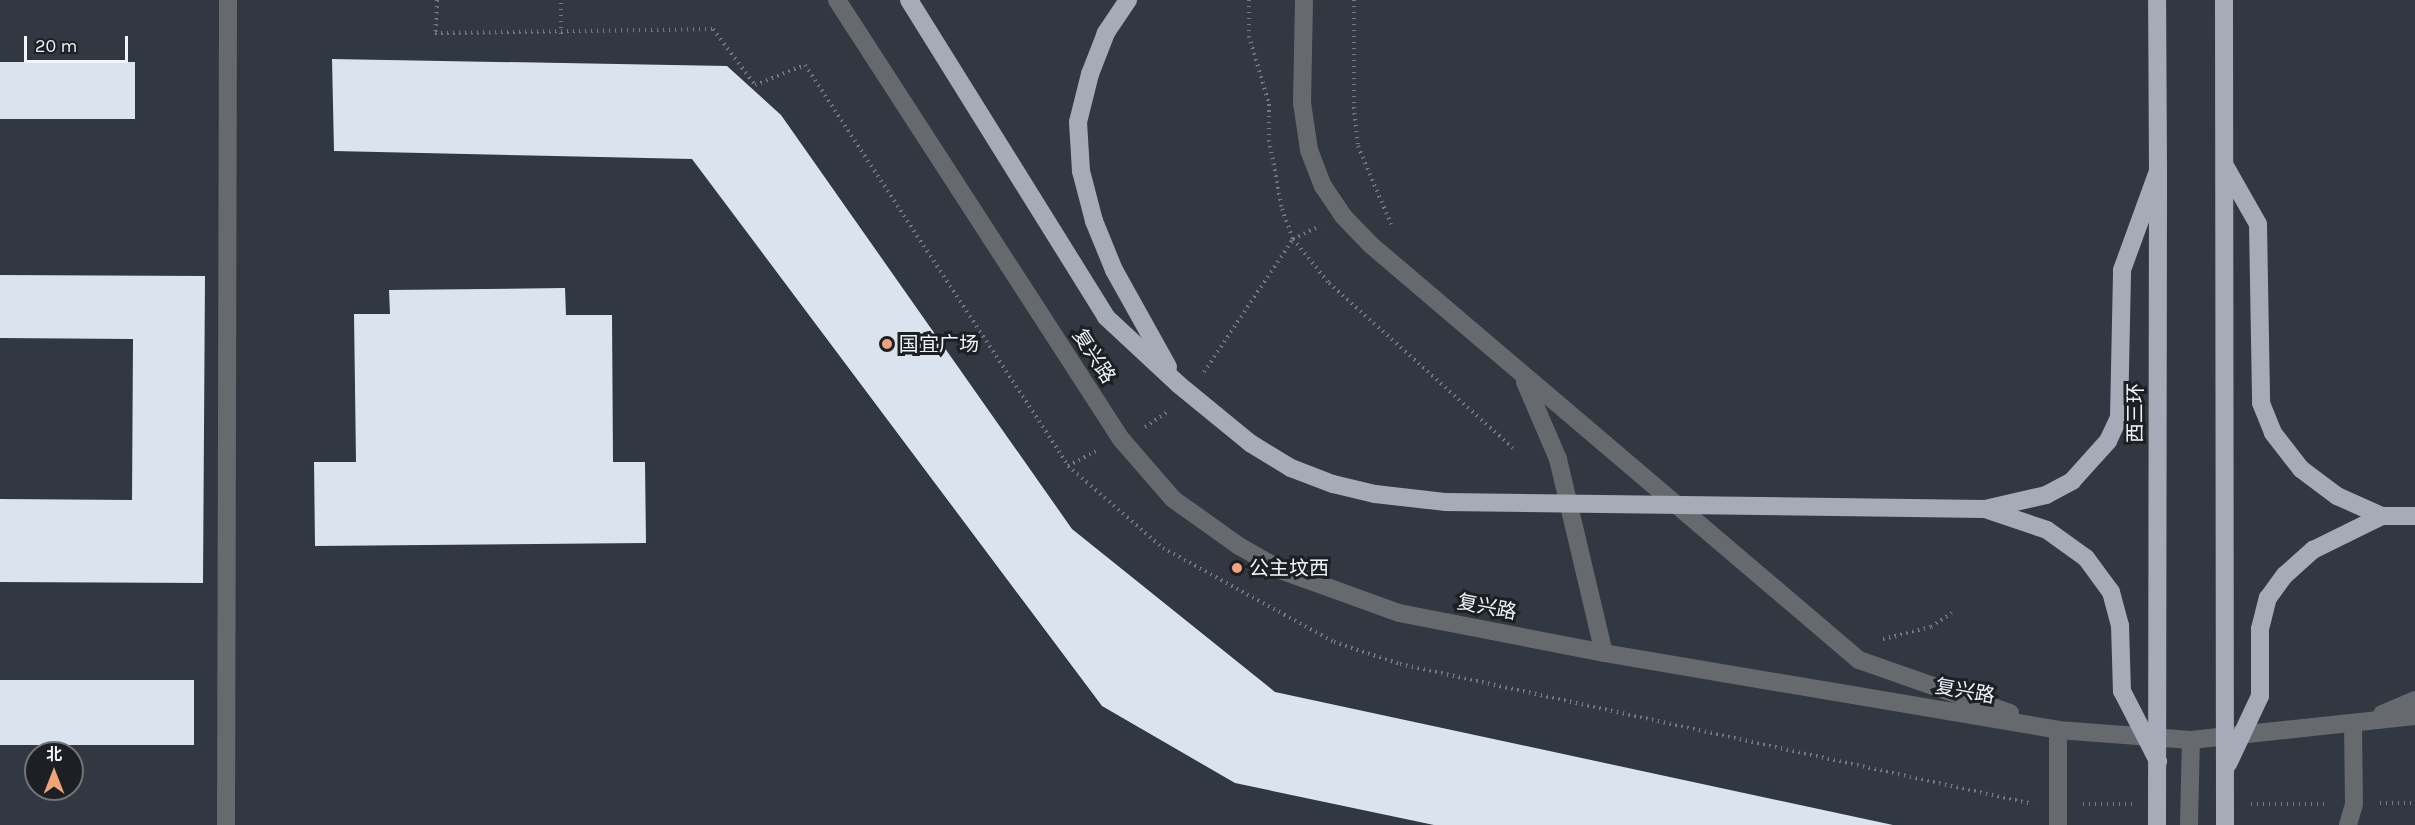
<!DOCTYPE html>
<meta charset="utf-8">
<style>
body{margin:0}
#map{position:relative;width:2415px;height:825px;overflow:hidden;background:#323841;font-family:Karla,"Noto Sans SC",sans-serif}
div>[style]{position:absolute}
.building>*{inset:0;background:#dbe3ef;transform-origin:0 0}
.path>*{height:4px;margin-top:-2px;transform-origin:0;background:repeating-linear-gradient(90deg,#747982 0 1.5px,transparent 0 6px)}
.minor>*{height:18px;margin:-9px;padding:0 9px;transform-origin:9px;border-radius:9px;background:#66696e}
.highway>*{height:18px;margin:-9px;padding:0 9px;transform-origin:9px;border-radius:9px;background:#a5acb7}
.highway-bridge>*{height:18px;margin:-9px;padding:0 9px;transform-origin:9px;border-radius:9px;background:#a5acb7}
.dots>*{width:16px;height:16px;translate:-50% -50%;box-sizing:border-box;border:3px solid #1c1f23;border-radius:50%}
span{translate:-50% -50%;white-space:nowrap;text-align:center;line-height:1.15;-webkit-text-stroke:6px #1c1f23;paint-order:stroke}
.poi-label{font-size:20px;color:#f0f4fb}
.left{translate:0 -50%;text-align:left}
.street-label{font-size:20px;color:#f0f4fb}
.north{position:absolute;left:24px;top:741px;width:60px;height:60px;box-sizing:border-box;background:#1c1f23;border:2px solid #717479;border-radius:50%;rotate:0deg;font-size:16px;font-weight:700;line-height:24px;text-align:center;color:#f0f4fb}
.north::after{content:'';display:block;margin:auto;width:21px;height:27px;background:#f0a278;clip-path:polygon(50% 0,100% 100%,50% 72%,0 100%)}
.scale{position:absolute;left:24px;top:36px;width:104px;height:27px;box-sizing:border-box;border:3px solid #f0f4fb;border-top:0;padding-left:8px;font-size:18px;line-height:21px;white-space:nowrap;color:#f0f4fb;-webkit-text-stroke:4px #1c1f23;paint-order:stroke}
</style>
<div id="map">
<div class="building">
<i style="clip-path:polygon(332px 59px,727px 66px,781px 115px,1072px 529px,1275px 692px,1893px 825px,1434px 825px,1235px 783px,1102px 706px,692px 159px,334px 151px)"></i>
<i style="left:0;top:62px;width:135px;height:57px"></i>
<i style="clip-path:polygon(0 275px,205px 276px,203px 583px,0 582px,0 499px,132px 500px,133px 339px,0 338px)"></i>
<i style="clip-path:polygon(565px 288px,566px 315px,612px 315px,613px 462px,645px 462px,646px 543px,315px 546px,314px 462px,356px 462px,354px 314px,390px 314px,389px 290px)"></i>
<i style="left:194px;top:680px;width:65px;height:194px;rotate:90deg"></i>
</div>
<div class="path">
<i style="left:437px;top:0;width:33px;rotate:93deg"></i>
<i style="left:435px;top:33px;width:278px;rotate:-0.8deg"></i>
<i style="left:713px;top:29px;width:70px;rotate:53.1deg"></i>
<i style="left:755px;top:85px;width:54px;rotate:-21.8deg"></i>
<i style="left:805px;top:65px;width:480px;rotate:56.7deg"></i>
<i style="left:1068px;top:466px;width:125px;rotate:40.8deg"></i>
<i style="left:1163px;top:548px;width:195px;rotate:28.8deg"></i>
<i style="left:1334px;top:642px;width:70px;rotate:18.4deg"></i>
<i style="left:1400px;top:664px;width:648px;rotate:12.47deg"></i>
<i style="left:1249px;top:0;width:36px;rotate:90deg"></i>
<i style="left:1249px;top:36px;width:71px;rotate:73.6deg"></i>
<i style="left:1269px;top:104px;width:36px;rotate:90deg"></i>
<i style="left:1269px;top:140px;width:70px;rotate:79.3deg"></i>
<i style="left:1282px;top:209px;width:32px;rotate:70deg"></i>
<i style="left:1293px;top:239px;width:57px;rotate:50.7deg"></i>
<i style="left:1329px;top:283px;width:247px;rotate:41.9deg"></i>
<i style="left:1354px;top:0;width:107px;rotate:90deg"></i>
<i style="left:1354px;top:107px;width:39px;rotate:84deg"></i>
<i style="left:1358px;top:146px;width:85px;rotate:67.1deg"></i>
<i style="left:561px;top:34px;width:34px;rotate:-90deg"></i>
<i style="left:1204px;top:372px;width:160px;rotate:-56.2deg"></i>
<i style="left:1293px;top:239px;width:30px;rotate:-26deg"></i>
<i style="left:1145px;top:427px;width:29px;rotate:-34deg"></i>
<i style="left:1068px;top:466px;width:34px;rotate:-28deg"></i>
<i style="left:1883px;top:639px;width:49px;rotate:-14deg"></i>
<i style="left:1931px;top:627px;width:25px;rotate:-34deg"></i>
<i style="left:2380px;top:803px;width:35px"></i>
<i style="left:2083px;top:804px;width:49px"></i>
<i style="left:2251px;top:804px;width:76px"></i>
</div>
<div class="minor">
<i style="left:837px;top:0;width:523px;rotate:57.1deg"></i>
<i style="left:1121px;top:439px;width:79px;rotate:49.1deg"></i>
<i style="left:1173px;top:499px;width:81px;rotate:35.5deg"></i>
<i style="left:1239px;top:546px;width:51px;rotate:29.6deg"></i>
<i style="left:1283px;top:571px;width:123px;rotate:19.9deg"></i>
<i style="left:1399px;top:613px;width:209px;rotate:11deg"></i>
<i style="left:1604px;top:653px;width:460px;rotate:9.6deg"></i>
<i style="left:2058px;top:730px;width:133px;rotate:4.3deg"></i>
<i style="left:2191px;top:740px;width:225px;rotate:-6.1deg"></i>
<i style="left:1304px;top:0;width:103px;rotate:91.1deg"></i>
<i style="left:1302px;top:103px;width:48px;rotate:81.5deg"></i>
<i style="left:1309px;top:150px;width:39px;rotate:69deg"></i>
<i style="left:1323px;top:186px;width:36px;rotate:56deg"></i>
<i style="left:1343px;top:216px;width:40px;rotate:46deg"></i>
<i style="left:1371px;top:245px;width:641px;rotate:40.38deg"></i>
<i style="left:1859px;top:660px;width:160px;rotate:19.3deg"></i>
<i style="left:1525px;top:382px;width:84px;rotate:66.8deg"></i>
<i style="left:1558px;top:459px;width:199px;rotate:76.7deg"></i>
<i style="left:2382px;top:714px;width:36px;rotate:-23deg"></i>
<i style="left:226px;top:825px;width:825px;rotate:-89.86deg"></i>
<i style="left:2058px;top:825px;width:95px;rotate:-90deg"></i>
<i style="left:2189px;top:825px;width:85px;rotate:-88.7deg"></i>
<i style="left:2348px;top:825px;width:22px;rotate:-74deg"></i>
<i style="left:2354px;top:804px;width:79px;rotate:-90.7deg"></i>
</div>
<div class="highway">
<i style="left:909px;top:0;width:373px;rotate:58.1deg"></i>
<i style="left:1106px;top:317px;width:98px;rotate:42.9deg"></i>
<i style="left:1128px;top:0;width:40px;rotate:124deg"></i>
<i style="left:1106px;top:33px;width:44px;rotate:111.3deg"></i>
<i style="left:1090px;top:74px;width:49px;rotate:104deg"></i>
<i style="left:1078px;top:122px;width:49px;rotate:86.5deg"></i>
<i style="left:1081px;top:171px;width:52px;rotate:75.4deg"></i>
<i style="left:1094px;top:221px;width:53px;rotate:67.8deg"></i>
<i style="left:1114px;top:270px;width:111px;rotate:60.9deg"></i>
<i style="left:2225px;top:166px;width:67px;rotate:60.4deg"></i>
<i style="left:2258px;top:224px;width:179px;rotate:89deg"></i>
<i style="left:2261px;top:403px;width:32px;rotate:68deg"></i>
<i style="left:2273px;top:433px;width:46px;rotate:52.1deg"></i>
<i style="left:2301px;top:469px;width:45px;rotate:36.9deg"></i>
<i style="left:2337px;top:496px;width:49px;rotate:24deg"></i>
<i style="left:2382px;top:516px;width:33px"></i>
<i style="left:1985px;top:509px;width:63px;rotate:-12.9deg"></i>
<i style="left:2046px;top:495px;width:30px;rotate:-28deg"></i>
<i style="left:2072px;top:481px;width:54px;rotate:-48deg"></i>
<i style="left:2108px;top:441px;width:26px;rotate:-65deg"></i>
<i style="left:2119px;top:417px;width:147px;rotate:-88.8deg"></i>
<i style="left:2122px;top:270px;width:105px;rotate:-70deg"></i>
<i style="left:2158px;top:171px;width:171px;rotate:-90.3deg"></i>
</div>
<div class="highway-bridge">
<i style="left:2224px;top:0;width:825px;rotate:89.93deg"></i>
<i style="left:1178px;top:384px;width:93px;rotate:39.3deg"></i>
<i style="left:1250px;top:443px;width:48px;rotate:31.4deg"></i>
<i style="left:1291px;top:468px;width:45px;rotate:20.9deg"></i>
<i style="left:1333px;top:484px;width:43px;rotate:13.4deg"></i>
<i style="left:1375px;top:494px;width:70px;rotate:6.5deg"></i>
<i style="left:1445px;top:502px;width:540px;rotate:0.74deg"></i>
<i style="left:1985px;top:509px;width:65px;rotate:18.7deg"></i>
<i style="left:2047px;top:530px;width:48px;rotate:35.7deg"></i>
<i style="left:2086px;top:558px;width:42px;rotate:53.7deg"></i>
<i style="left:2111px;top:592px;width:34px;rotate:75deg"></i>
<i style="left:2120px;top:625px;width:66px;rotate:88.3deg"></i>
<i style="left:2122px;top:691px;width:79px;rotate:62.8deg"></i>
<i style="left:2228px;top:764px;width:75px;rotate:-64.8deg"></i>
<i style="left:2260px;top:696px;width:67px;rotate:-90deg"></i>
<i style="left:2260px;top:629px;width:32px;rotate:-76deg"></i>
<i style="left:2268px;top:598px;width:29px;rotate:-54deg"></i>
<i style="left:2285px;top:575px;width:38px;rotate:-42deg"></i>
<i style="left:2313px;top:550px;width:77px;rotate:-26.2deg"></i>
<i style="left:2157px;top:825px;width:654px;rotate:-89.91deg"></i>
</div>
<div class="dots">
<i style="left:887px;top:344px;background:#f0a278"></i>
<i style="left:1237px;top:568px;background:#f0a278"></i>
</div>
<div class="poi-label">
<span class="left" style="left:899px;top:344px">国宜广场</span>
<span class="left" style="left:1249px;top:568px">公主坟西</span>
</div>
<div class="street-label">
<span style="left:1094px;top:356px;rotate:57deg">复兴路</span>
<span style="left:2135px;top:413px;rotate:-90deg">西三环</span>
<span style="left:1487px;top:607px;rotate:11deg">复兴路</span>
<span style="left:1965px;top:691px;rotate:10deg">复兴路</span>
</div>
<div class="north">北</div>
<div class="scale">20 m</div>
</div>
